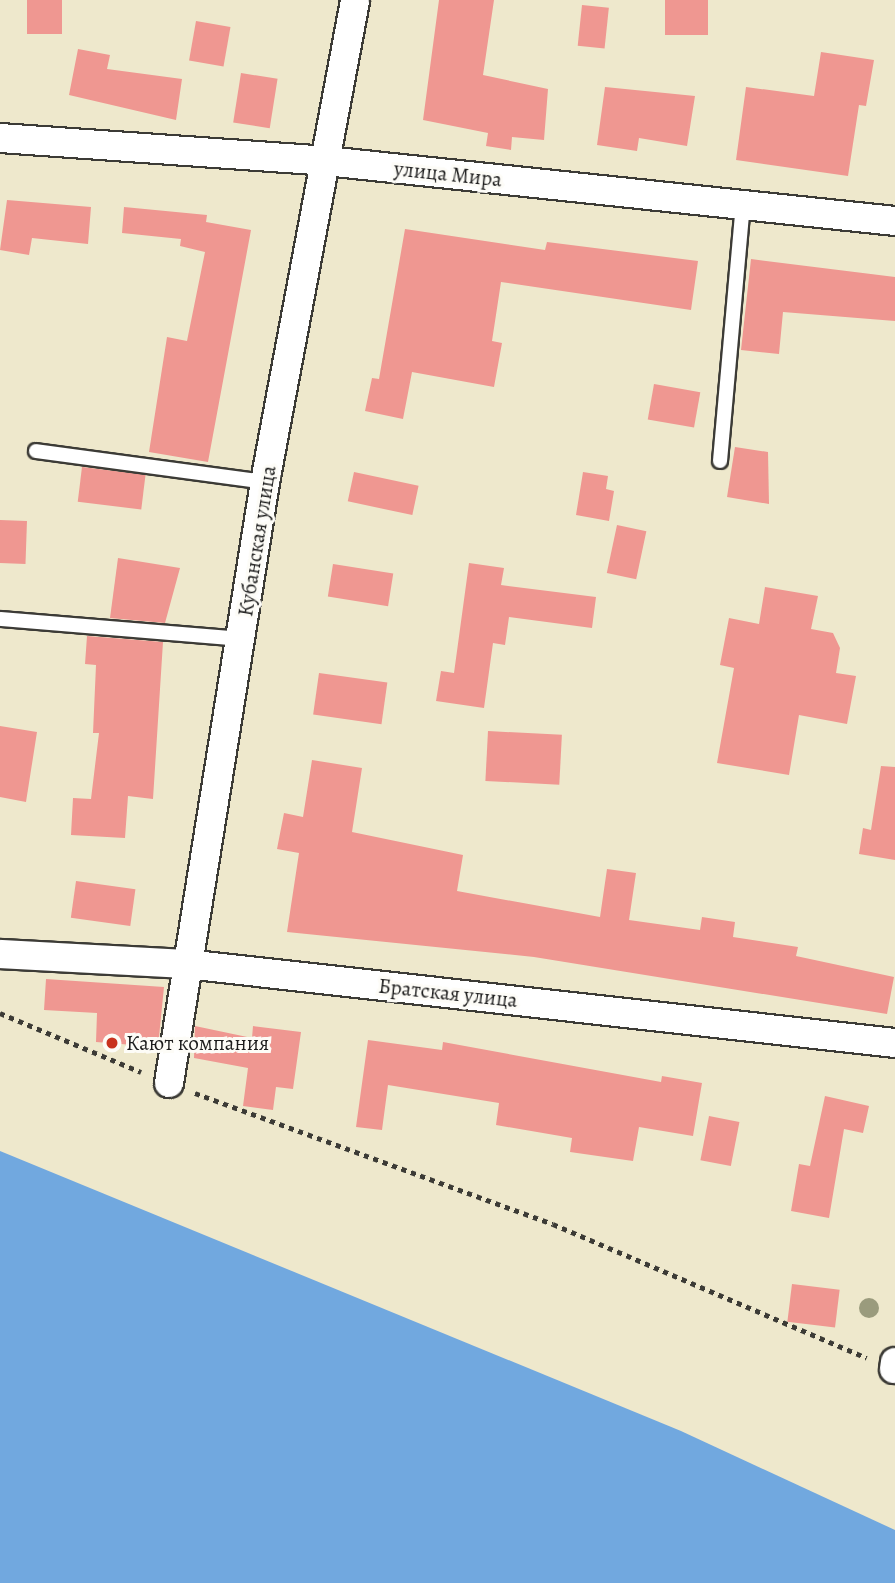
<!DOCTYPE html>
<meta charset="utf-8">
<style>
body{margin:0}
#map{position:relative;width:895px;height:1583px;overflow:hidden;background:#eee8cc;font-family:Alegreya,serif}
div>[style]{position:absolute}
.water>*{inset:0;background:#71a8df}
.building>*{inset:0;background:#ef9791;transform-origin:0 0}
.path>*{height:4.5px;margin-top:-2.25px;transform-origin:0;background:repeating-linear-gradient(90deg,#3c3b36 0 5px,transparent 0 10px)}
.roads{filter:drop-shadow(2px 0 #3c3b36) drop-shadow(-2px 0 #3c3b36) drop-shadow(0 2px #3c3b36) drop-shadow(0 -2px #3c3b36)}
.service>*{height:14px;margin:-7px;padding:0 7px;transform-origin:7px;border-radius:7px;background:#fff}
.minor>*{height:28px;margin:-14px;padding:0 14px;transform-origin:14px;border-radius:14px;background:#fff}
.trees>*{width:20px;height:20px;margin:-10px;border-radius:50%;background:#9a9b7d}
.dots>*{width:19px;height:19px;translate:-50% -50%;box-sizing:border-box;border:4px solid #fdfcf7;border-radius:50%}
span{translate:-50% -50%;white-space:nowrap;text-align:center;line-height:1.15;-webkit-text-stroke:6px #fdfcf7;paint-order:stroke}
.street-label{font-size:21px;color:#1c1c1c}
.poi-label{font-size:21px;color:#1c1c1c}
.left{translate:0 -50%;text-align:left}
</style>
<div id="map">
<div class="water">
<i style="clip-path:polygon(0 1151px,681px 1431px,895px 1530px,895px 1583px,0 1583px)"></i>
</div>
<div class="building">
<i style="left:27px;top:0;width:35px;height:34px"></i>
<i style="clip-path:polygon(439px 0,494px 0,483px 75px,548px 89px,544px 140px,512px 137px,511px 150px,486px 146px,488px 133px,423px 120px)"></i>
<i style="left:665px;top:0;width:43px;height:35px"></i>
<i style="left:582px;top:5px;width:27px;height:41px;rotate:6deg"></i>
<i style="left:196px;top:21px;width:35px;height:40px;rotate:10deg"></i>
<i style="clip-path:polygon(78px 49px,110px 55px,107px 69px,182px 79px,176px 120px,69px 95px)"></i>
<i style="clip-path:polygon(821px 52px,874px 60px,866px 106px,859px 105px,848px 176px,736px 160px,746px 87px,814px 96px)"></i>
<i style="left:241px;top:73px;width:37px;height:50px;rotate:9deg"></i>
<i style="clip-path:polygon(605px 87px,695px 96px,687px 146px,639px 138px,637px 151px,597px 145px)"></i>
<i style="clip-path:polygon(7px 200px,91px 207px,88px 244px,32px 238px,29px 255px,0 250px)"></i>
<i style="clip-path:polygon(124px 207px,207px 215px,206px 222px,251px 230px,208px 462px,149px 452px,167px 337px,187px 341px,205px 252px,180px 246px,181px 239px,122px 233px)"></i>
<i style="clip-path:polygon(405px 229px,545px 250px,547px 242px,698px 261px,691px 310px,501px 282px,492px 341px,502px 343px,494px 387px,412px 372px,403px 419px,365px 411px,372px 378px,379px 379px)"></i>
<i style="clip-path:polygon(751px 259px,895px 277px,895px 321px,783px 312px,779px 354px,741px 350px)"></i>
<i style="left:654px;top:384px;width:47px;height:36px;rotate:10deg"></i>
<i style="clip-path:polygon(735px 447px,768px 452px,769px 504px,727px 497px)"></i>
<i style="left:82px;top:467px;width:64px;height:35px;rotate:7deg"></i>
<i style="left:354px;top:472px;width:66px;height:30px;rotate:12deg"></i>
<i style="clip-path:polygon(583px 472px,608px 476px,606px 489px,614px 491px,609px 521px,576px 515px)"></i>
<i style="left:0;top:520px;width:27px;height:43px;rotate:2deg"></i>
<i style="left:617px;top:525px;width:30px;height:49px;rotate:12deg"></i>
<i style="clip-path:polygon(118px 558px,180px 568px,165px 623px,110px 618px)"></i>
<i style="clip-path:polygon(469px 563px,504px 568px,501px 585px,596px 597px,592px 628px,509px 617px,505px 645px,493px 643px,484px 708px,436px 701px,441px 671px,454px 673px)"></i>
<i style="left:333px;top:564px;width:61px;height:33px;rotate:9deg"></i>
<i style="clip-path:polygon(765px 587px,818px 596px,811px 629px,833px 633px,840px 648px,836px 673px,856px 676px,847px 724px,799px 715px,789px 775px,717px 763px,734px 668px,720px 665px,729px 618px,759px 624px)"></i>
<i style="clip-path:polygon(87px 636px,163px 642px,153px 799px,128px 796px,125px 838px,71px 835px,73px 798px,91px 799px,99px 733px,93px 733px,96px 665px,85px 664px)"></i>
<i style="left:319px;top:673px;width:69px;height:42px;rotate:8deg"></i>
<i style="clip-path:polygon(0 726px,37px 732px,26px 802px,0 797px)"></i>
<i style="left:488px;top:731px;width:74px;height:50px;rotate:3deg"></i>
<i style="clip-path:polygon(312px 760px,362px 768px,352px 832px,463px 855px,457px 891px,600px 917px,607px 869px,636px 873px,629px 920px,700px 930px,702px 917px,735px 922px,733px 937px,798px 947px,796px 956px,894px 977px,887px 1014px,534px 957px,287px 932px,299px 853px,277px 849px,284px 813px,303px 817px)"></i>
<i style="clip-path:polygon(881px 766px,895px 767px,895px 860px,859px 854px,863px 828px,871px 830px)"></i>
<i style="left:76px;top:881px;width:60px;height:37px;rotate:8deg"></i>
<i style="clip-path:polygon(46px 979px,164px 987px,158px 1047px,96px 1042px,97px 1013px,44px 1010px)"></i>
<i style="clip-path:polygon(195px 1026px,252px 1038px,253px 1026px,301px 1032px,293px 1089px,276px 1087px,273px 1110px,243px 1106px,248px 1068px,194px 1058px)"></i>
<i style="clip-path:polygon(368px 1040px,442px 1050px,443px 1042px,661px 1082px,662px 1076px,702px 1083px,693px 1136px,639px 1127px,633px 1161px,570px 1152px,572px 1138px,496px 1125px,499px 1103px,388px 1085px,382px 1130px,356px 1127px)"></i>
<i style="clip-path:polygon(825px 1096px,869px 1106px,863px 1133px,844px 1129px,829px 1218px,791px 1211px,799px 1164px,810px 1166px)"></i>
<i style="left:709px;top:1116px;width:31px;height:45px;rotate:11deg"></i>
<i style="left:792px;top:1284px;width:48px;height:38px;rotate:7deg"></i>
</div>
<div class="path">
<i style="left:0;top:1013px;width:153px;rotate:22.7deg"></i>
<i style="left:195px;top:1093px;width:381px;rotate:20.1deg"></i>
<i style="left:553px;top:1224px;width:341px;rotate:23.1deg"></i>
</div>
<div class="roads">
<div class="service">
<i style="left:36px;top:451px;width:231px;rotate:7.7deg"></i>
<i style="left:720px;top:461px;width:257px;rotate:-84.9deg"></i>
<i style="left:0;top:619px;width:242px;rotate:4.7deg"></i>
</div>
<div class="minor">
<i style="left:0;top:138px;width:327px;rotate:4deg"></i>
<i style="left:326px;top:161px;width:572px;rotate:6.02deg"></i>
<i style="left:0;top:954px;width:186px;rotate:3.1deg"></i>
<i style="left:186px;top:964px;width:713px;rotate:6.36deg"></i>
<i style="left:169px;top:1083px;width:609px;rotate:-80.92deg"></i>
<i style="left:265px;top:482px;width:490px;rotate:-79.4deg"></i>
<i style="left:894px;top:1369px;width:7px;rotate:-82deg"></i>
</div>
</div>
<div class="trees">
<i style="left:869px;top:1308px"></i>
</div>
<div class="dots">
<i style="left:112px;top:1043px;background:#c8321e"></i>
</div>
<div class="street-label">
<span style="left:448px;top:174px;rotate:6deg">улица Мира</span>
<span style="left:257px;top:541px;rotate:-81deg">Кубанская улица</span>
<span style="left:448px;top:993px;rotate:6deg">Братская улица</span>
</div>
<div class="poi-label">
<span class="left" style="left:126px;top:1043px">Кают компания</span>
</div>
</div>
